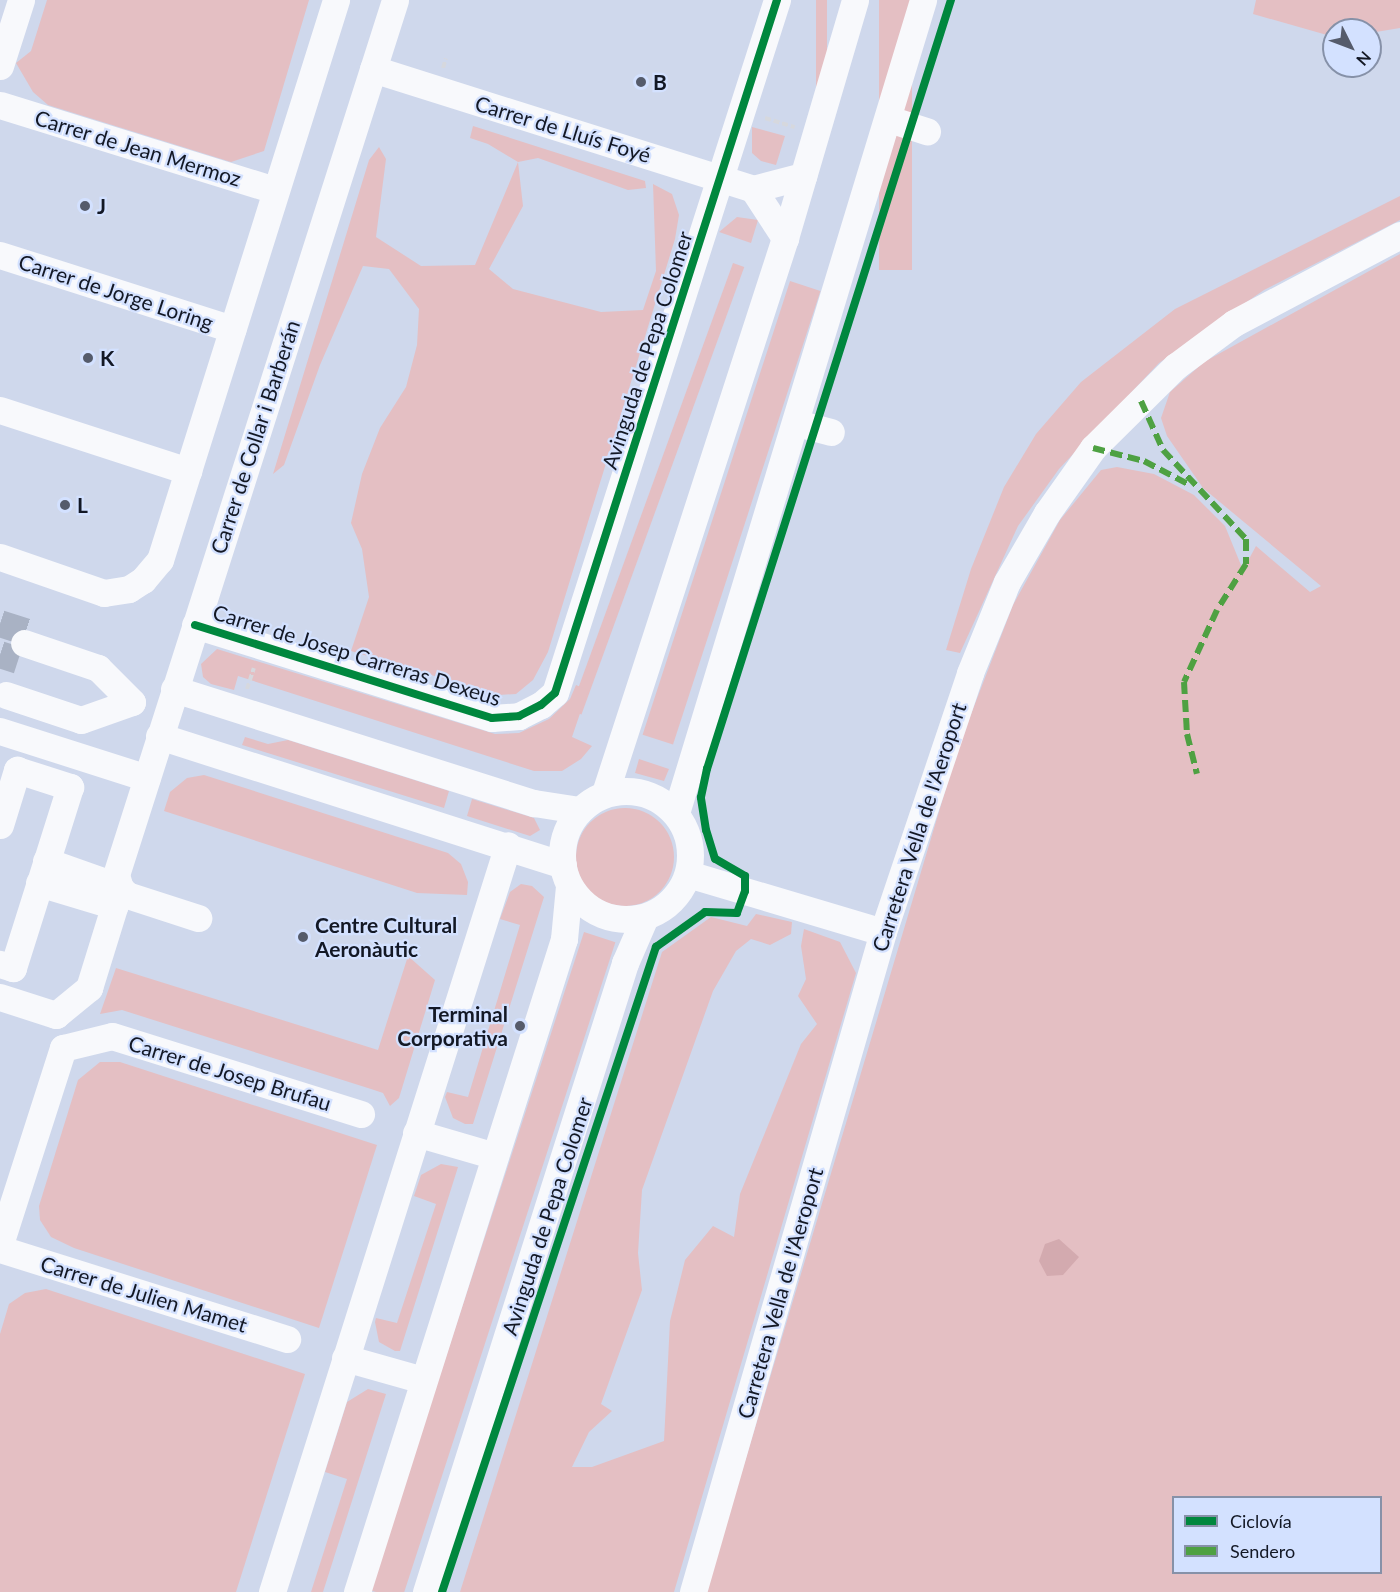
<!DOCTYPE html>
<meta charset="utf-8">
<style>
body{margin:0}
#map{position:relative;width:1400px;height:1592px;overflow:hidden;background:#cfd8ec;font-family:Lato,sans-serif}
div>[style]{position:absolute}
.green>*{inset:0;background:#e4bfc3;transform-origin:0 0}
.round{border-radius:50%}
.forest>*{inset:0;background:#d3aaaf}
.minor-tunnel>*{height:27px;margin-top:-13.5px;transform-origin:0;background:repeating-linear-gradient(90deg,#a9b2c4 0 27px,transparent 0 41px)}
.path>*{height:4px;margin-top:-2px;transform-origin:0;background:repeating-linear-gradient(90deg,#d6d8de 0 6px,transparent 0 9px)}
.minor>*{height:27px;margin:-13.5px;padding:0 13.5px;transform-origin:13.5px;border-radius:13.5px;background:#f8f9fc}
.minor>.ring{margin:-13.5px;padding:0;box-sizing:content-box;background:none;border:27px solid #f8f9fc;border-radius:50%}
.quiet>*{height:6px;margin-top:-3px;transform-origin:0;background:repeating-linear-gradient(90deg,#4ea142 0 12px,transparent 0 18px)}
.cycleway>*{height:8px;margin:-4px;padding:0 4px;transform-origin:4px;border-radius:4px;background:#00873e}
.dots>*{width:16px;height:16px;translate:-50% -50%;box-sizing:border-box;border:3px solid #d3e1ff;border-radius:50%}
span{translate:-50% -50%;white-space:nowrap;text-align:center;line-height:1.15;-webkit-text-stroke:4.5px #d3e1ff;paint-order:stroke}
.poi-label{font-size:21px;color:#131825;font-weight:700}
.left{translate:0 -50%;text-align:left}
.right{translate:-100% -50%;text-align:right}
.street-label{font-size:21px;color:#131825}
.legend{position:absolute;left:1172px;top:1496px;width:210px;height:78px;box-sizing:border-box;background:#d3e1ff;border:2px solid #8691a8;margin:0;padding:8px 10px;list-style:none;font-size:18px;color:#131825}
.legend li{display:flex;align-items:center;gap:12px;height:30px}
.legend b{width:30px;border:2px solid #8691a8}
.north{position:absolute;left:1322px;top:18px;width:60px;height:60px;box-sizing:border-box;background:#d3e1ff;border:2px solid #8691a8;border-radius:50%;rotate:132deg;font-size:16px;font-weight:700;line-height:24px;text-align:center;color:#131825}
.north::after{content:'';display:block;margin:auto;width:21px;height:27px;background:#555b6b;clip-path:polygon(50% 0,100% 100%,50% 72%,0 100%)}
</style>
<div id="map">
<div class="green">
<i style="clip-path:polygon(47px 0,309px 0,264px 151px,231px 162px,48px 105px,33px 92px,16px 63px,31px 51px)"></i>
<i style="left:816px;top:0;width:11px;height:115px"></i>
<i style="left:879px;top:0;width:33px;height:270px"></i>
<i style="clip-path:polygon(1256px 0,1400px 0,1400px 28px,1370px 33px,1370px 30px,1334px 30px,1334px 37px,1253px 14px)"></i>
<i style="clip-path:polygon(473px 126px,645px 181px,646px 188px,628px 190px,538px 158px,518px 162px,523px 206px,489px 269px,513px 289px,601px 312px,643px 310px,656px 271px,653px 184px,672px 194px,679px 215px,675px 239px,548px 652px,533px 680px,516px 694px,498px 695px,351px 651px,369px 597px,362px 549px,351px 523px,362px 474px,380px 428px,406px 387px,417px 345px,419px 309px,389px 269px,363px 266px,320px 365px,284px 465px,273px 474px,369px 160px,379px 147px,386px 159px,376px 237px,421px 266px,475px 265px,518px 162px,488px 144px,470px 138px)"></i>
<i style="clip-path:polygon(752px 127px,785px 136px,776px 165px,761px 161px,752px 153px)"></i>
<i style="clip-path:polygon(1400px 196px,1400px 220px,1264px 290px,1159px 363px,1059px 469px,1018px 526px,960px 653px,946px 650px,971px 569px,1004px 487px,1036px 434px,1081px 382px,1175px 309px)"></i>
<i style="clip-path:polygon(737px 217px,758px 220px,751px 243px,719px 232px)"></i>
<i style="clip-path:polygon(evenodd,1400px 254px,1400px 1592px,706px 1592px,958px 748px,1013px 605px,1060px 520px,1101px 470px,1117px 467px,1154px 474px,1194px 495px,1225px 526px,1243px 570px,1256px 546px,1310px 592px,1321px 586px,1203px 488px,1167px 436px,1161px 418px,1170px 392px,1204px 362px,1400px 254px,1174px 1498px,1380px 1498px,1380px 1572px,1174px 1572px,1174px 1498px)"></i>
<i style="left:733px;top:263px;width:12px;height:476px;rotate:20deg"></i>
<i style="left:790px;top:281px;width:32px;height:477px;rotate:18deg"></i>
<i style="clip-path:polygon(217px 649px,495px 734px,519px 733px,549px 719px,570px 699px,576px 685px,588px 690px,572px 737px,592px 746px,581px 759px,562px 771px,534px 771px,238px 676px,234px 690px,211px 684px,203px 677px,201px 664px)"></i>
<i style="clip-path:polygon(245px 737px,268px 744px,288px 740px,449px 791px,444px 808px,242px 745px)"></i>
<i style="clip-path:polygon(639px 759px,669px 769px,664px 781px,635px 773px)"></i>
<i style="clip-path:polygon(204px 775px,448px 853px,461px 864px,468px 882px,467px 895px,417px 893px,164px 811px,170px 792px,187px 778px)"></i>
<i style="clip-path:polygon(472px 799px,534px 818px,540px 830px,530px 836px,467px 816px)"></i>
<i class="round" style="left:576px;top:808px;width:98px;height:98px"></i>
<i style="clip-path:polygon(521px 884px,532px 886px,544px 897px,473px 1124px,465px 1124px,453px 1118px,445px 1097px,447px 1092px,468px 1097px,520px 925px,500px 919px,510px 892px)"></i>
<i style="clip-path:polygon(756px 914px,792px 922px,791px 934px,770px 945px,751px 939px,736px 951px,713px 991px,642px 1190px,638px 1253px,642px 1290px,601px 1404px,612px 1411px,589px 1432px,572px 1467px,592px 1467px,664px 1441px,670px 1321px,685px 1260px,713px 1226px,734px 1237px,740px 1194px,801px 1044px,817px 1024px,798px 996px,806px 979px,801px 946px,804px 929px,840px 942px,856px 973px,674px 1592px,460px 1592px,662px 952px,711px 917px,747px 926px)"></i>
<i style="left:584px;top:932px;width:33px;height:692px;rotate:18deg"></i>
<i style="clip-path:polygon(408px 956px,435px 980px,399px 1098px,390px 1106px,383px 1093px,371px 1089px,122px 1010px,100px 1014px,116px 968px,378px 1050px)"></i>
<i style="clip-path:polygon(100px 1062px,120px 1062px,377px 1145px,319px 1328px,74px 1248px,51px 1237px,40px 1220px,39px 1206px,78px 1080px)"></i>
<i style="clip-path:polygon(441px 1164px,458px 1167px,400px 1351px,395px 1351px,379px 1342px,375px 1322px,376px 1318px,397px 1323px,436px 1204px,414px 1196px,421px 1175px)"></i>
<i style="clip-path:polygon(46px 1289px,305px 1374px,236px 1592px,0 1592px,0 1334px,9px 1304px,25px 1293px)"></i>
<i style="clip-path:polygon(368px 1389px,386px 1394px,323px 1592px,311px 1592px,347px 1479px,325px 1472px,347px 1402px)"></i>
</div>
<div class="forest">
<i style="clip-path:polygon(1059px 1239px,1079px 1257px,1063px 1275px,1047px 1276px,1039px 1261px,1045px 1244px)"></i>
</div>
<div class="minor-tunnel">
<i style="left:0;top:623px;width:28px;rotate:18deg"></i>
<i style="left:0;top:654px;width:19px;rotate:18deg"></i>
</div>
<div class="path">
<i style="left:443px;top:68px;width:10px;rotate:-73deg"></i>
<i style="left:765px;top:118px;width:31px;rotate:17deg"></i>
<i style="left:247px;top:689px;width:22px;rotate:-72deg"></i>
</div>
<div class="minor">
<i style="left:0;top:66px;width:69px;rotate:-72.3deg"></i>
<i style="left:373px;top:69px;width:398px;rotate:17.5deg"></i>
<i style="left:753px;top:189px;width:52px;rotate:-14.6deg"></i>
<i style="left:0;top:105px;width:288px;rotate:17.2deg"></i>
<i style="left:889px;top:119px;width:40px;rotate:18deg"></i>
<i style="left:753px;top:189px;width:59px;rotate:56.9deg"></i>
<i style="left:0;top:255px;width:244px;rotate:17.7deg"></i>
<i style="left:0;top:410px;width:198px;rotate:18deg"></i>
<i style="left:797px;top:423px;width:35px;rotate:15deg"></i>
<i style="left:0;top:557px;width:110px;rotate:19.1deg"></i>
<i style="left:104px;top:593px;width:25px;rotate:-9deg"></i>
<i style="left:129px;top:589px;width:17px;rotate:-33deg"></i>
<i style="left:143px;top:580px;width:26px;rotate:-50deg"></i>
<i style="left:160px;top:560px;width:587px;rotate:-72.55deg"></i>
<i style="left:195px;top:625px;width:311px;rotate:17.4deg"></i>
<i style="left:492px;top:718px;width:27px;rotate:-4deg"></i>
<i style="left:519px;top:716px;width:25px;rotate:-27deg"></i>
<i style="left:541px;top:705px;width:18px;rotate:-41deg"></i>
<i style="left:555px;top:693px;width:728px;rotate:-72.24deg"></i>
<i style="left:174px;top:689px;width:378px;rotate:17.6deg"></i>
<i style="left:534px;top:803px;width:46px;rotate:8.8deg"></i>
<i style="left:6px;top:695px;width:79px;rotate:18.4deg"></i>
<i style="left:81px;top:720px;width:54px;rotate:-19.4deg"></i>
<i style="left:132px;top:702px;width:48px;rotate:-135deg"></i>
<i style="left:98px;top:668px;width:78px;rotate:-161.3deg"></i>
<i style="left:0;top:731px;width:154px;rotate:17.7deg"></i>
<i style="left:159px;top:736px;width:424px;rotate:17.7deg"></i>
<i class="ring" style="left:562px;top:791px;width:101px;height:101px"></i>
<i style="left:605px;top:793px;width:583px;rotate:-72.03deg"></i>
<i style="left:785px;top:238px;width:248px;rotate:-73.6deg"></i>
<i style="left:676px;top:813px;width:850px;rotate:-73.1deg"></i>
<i style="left:0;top:825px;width:58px;rotate:-72.8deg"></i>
<i style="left:17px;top:770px;width:56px;rotate:17.8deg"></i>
<i style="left:70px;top:787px;width:190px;rotate:107.5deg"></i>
<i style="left:13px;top:968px;width:14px;rotate:-163deg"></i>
<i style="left:46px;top:861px;width:66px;rotate:19.5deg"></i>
<i style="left:108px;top:883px;width:11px;rotate:-45deg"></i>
<i style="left:116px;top:875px;width:918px;rotate:-72.31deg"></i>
<i style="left:688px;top:874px;width:203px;rotate:16.6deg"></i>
<i style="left:39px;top:883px;width:79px;rotate:16.8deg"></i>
<i style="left:120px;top:888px;width:10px;rotate:45deg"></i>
<i style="left:127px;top:895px;width:75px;rotate:17.9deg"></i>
<i style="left:0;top:997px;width:59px;rotate:17.8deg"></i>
<i style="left:56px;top:1015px;width:43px;rotate:-39.3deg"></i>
<i style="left:89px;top:988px;width:105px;rotate:-72.8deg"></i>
<i style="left:120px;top:888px;width:14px;rotate:-107deg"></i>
<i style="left:416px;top:1133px;width:82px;rotate:16.2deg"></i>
<i style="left:0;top:1244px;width:206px;rotate:-72.2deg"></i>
<i style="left:63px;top:1048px;width:50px;rotate:-13.8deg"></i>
<i style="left:112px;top:1036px;width:261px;rotate:17.4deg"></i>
<i style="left:0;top:1249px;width:301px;rotate:17.4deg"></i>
<i style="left:345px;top:1358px;width:81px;rotate:15.8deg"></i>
<i style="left:272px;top:1592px;width:783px;rotate:-72.47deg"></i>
<i style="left:357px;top:1592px;width:685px;rotate:-72.41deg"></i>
<i style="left:564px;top:939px;width:53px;rotate:-84.6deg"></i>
<i style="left:426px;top:1592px;width:660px;rotate:-72.44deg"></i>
<i style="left:625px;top:963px;width:50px;rotate:-66.5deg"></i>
<i style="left:693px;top:1592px;width:687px;rotate:-73.94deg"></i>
<i style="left:883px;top:932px;width:273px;rotate:-71.4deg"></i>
<i style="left:970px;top:673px;width:98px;rotate:-67.9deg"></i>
<i style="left:1007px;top:582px;width:80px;rotate:-59.9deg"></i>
<i style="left:1047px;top:513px;width:80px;rotate:-54.7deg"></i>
<i style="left:1093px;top:448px;width:117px;rotate:-44.7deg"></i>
<i style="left:1176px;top:366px;width:72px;rotate:-36.6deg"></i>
<i style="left:1234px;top:323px;width:188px;rotate:-27.9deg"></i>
</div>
<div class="quiet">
<i style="left:1141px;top:401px;width:54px;rotate:65.8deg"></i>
<i style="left:1163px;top:450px;width:122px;rotate:47deg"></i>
<i style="left:1246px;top:539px;width:25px;rotate:90deg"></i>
<i style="left:1246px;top:564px;width:54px;rotate:122.2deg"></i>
<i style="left:1217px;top:610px;width:79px;rotate:114.6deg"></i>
<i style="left:1184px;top:682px;width:52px;rotate:86.7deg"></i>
<i style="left:1187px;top:734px;width:41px;rotate:76deg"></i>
<i style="left:1093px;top:448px;width:53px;rotate:14.3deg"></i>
<i style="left:1144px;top:461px;width:52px;rotate:27.6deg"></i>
</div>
<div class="cycleway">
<i style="left:195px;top:625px;width:311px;rotate:17.4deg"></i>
<i style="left:492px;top:718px;width:27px;rotate:-4deg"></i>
<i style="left:519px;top:716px;width:25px;rotate:-27deg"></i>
<i style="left:541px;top:705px;width:18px;rotate:-41deg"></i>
<i style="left:555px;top:693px;width:728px;rotate:-72.24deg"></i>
<i style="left:442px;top:1592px;width:680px;rotate:-71.65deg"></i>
<i style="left:656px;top:947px;width:60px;rotate:-35.5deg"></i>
<i style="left:705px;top:912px;width:32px;rotate:2deg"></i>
<i style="left:737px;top:913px;width:23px;rotate:-70deg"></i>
<i style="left:745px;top:891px;width:15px;rotate:-90deg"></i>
<i style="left:745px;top:876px;width:34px;rotate:-150deg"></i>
<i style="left:715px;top:859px;width:30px;rotate:-107deg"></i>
<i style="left:706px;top:830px;width:33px;rotate:-99deg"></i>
<i style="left:701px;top:797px;width:29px;rotate:-78deg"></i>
<i style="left:707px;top:769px;width:807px;rotate:-72.4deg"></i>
</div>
<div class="dots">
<i style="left:641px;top:82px;background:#555b6b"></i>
<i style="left:85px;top:206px;background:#555b6b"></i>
<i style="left:88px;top:358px;background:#555b6b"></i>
<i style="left:65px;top:505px;background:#555b6b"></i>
<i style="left:303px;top:937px;background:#555b6b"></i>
<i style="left:520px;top:1026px;background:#555b6b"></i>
</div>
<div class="poi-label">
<span class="left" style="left:653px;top:82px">B</span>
<span class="left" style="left:97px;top:206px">J</span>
<span class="left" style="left:100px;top:358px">K</span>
<span class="left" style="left:77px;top:505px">L</span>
<span class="left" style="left:315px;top:937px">Centre Cultural<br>Aeronàutic</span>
<span class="right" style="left:508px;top:1026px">Terminal<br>Corporativa</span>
</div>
<div class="street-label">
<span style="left:563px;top:129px;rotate:17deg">Carrer de Lluís Foyé</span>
<span style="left:138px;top:148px;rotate:17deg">Carrer de Jean Mermoz</span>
<span style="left:116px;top:292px;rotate:18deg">Carrer de Jorge Loring</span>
<span style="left:647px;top:350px;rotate:-72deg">Avinguda de Pepa Colomer</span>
<span style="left:255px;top:437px;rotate:-72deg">Carrer de Collar i Barberán</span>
<span style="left:357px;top:655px;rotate:17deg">Carrer de Josep Carreras Dexeus</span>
<span style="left:919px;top:827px;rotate:-72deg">Carretera Vella de l'Aeroport</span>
<span style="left:230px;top:1073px;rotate:17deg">Carrer de Josep Brufau</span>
<span style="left:547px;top:1216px;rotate:-72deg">Avinguda de Pepa Colomer</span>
<span style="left:780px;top:1293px;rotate:-74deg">Carretera Vella de l'Aeroport</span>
<span style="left:144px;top:1294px;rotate:17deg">Carrer de Julien Mamet</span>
</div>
<ul class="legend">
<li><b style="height:8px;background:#00873e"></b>Ciclovía</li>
<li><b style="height:8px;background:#4ea142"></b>Sendero</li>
</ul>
<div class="north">N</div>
</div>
